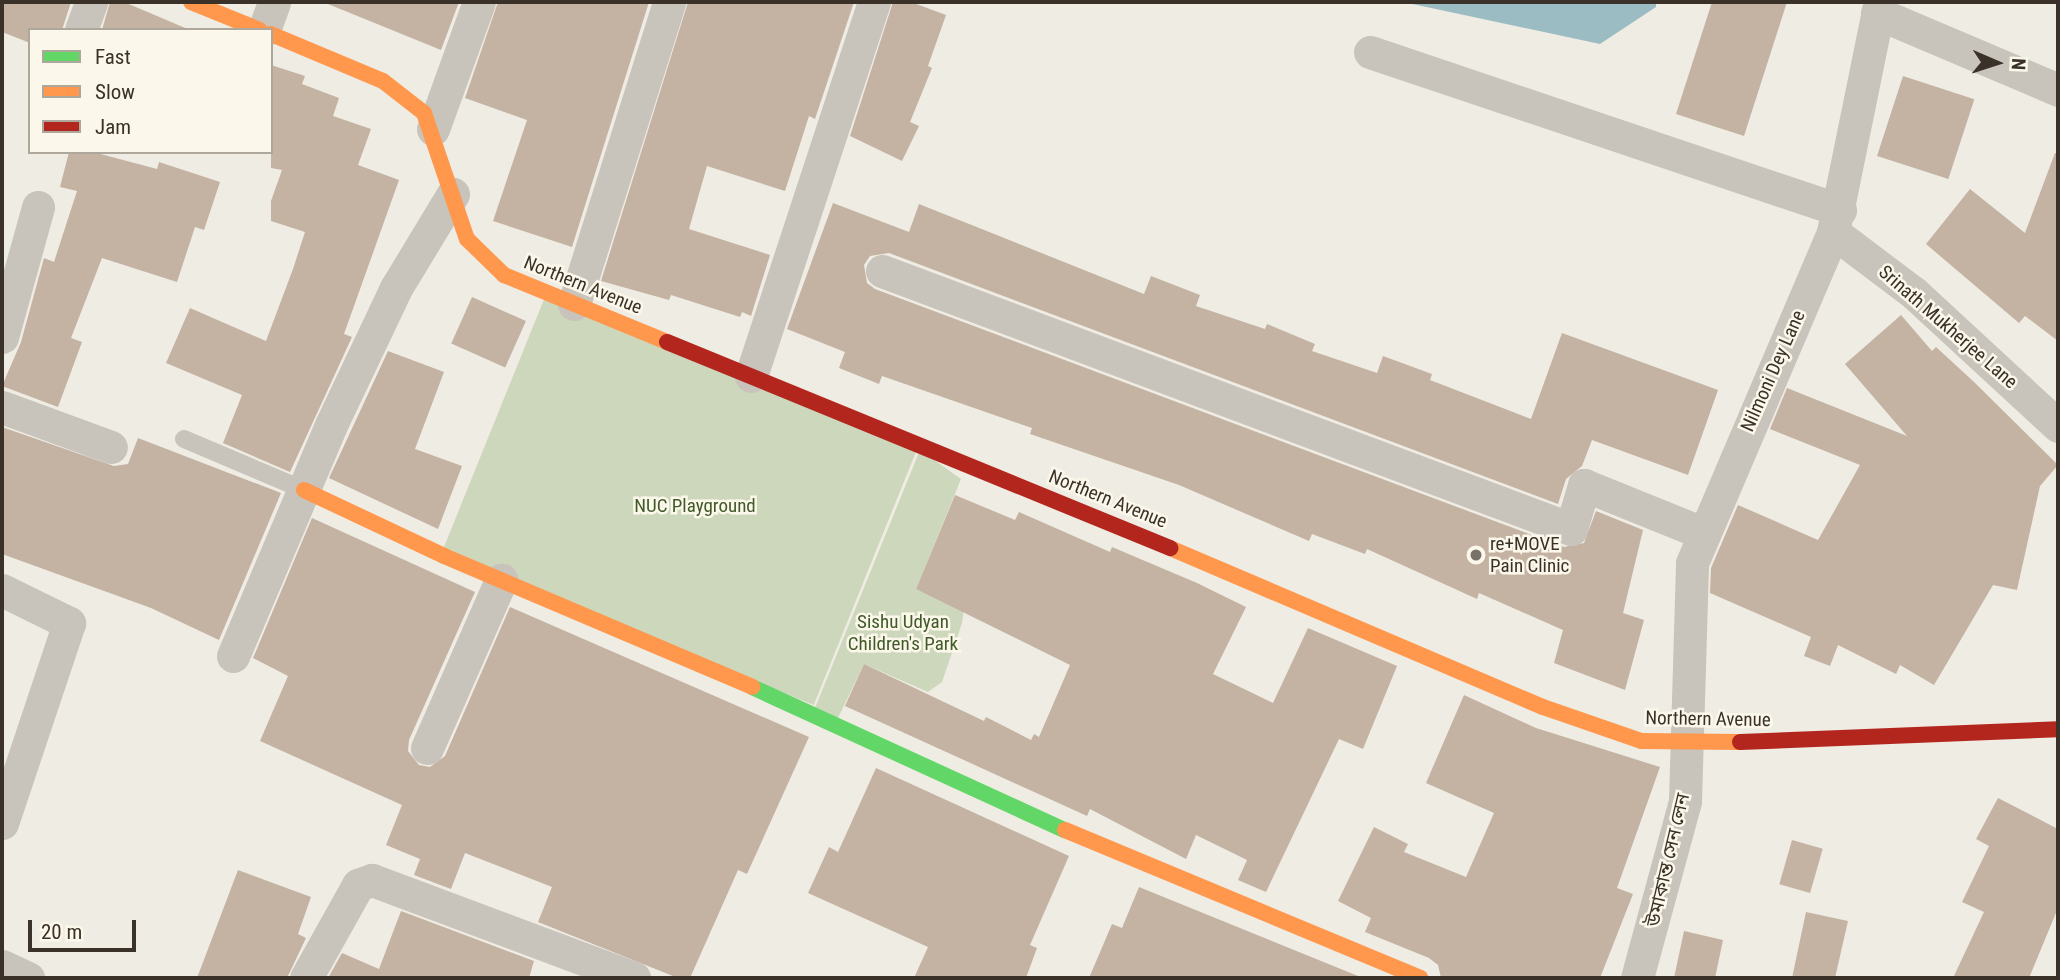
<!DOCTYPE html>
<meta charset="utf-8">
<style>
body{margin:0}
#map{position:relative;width:2060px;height:980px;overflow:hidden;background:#efece3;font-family:"Roboto Condensed","Noto Sans Bengali",sans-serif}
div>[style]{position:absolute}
.green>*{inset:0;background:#ccd7bb;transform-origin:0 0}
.water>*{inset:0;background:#9cbcc3}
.building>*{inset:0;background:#c4b3a3;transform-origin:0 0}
.lane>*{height:18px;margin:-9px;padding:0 9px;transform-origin:9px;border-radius:9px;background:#c8c3bb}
.street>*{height:33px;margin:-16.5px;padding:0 16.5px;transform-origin:16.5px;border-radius:16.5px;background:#c8c3bb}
.fast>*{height:16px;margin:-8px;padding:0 8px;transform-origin:8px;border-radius:8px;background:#63d668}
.slow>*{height:16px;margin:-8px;padding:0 8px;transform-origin:8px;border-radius:8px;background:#ff974d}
.jam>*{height:16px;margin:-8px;padding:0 8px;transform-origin:8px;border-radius:8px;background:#b3261e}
.dots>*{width:19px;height:19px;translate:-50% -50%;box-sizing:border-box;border:4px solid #fbf7ea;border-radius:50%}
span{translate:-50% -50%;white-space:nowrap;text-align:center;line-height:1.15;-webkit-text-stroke:5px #fbf7ea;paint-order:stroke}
.street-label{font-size:19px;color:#3a3128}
.park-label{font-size:19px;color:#405b29}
.poi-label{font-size:19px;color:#3a3128}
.left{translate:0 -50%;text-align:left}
.frame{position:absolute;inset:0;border:4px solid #3a3128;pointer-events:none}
.legend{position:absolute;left:28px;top:28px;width:245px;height:126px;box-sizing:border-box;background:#fbf7ea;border:2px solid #aea89c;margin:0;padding:9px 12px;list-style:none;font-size:21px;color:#3a3128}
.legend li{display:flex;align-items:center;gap:14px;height:35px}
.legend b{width:35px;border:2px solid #aea89c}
.north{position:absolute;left:1962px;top:28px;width:70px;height:70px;-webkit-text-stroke:5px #fbf7ea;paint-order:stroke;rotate:93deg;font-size:19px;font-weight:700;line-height:28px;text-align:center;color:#3a3128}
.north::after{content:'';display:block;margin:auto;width:24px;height:32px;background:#3a3128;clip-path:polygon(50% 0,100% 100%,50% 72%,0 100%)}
.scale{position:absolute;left:28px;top:920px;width:108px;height:32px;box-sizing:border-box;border:4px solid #3a3128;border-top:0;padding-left:9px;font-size:21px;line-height:24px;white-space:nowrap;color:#3a3128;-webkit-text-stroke:5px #fbf7ea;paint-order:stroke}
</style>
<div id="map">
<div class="green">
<i style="left:547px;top:292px;width:402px;height:283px;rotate:22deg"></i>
<i style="clip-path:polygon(920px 450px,961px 479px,916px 589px,964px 610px,962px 623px,942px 682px,928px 692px,864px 664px,837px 720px,815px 708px)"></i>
</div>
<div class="water">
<i style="clip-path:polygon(1403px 2px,1656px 2px,1656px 7px,1600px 44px)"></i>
</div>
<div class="building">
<i style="clip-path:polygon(2px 2px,71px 2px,62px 30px,30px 30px,30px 43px,2px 32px)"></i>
<i style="clip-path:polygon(110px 2px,124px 2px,190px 30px,102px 30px)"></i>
<i style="clip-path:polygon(323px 2px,459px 2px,441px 50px)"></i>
<i style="clip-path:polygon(498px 2px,649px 2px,572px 247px,493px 221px,527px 120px,465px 98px)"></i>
<i style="clip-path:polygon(688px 2px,854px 2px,815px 119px,809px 116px,785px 191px,707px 166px,689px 229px,770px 255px,751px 316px,742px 312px,740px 317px,671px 295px,669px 300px,601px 281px)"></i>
<i style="clip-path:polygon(893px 2px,911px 2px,946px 15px,928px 66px,932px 68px,910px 122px,919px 126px,902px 161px,850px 136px)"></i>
<i style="clip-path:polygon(1712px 2px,1787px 2px,1744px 136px,1676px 114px)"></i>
<i style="clip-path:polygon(271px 65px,305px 76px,302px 84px,339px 98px,333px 116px,371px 129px,358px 165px,399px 180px,344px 334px,352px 337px,290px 472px,223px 443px,242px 395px,166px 363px,190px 308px,266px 341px,293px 269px,305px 232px,271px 221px,271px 201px,282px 170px,271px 168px)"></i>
<i style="left:1903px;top:76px;width:75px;height:84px;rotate:18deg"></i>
<i style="clip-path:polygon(69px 152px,93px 152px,157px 169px,159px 162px,220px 182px,204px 230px,195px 227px,177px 282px,102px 258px,71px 338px,82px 342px,58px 407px,2px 386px,21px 342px,44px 258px,54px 262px,77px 191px,60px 187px)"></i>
<i style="clip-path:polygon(2055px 153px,2058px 153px,2058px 341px,2025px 316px,2019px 323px,1926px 244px,1970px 189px,2025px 233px)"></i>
<i style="clip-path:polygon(833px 203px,909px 232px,919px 204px,1144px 294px,1151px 276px,1200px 295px,1196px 306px,1265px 329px,1267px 324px,1315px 344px,1312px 351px,1377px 373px,1383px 356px,1432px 374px,1430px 380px,1531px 419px,1562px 333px,1718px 390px,1688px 475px,1592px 440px,1582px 466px,1566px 479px,1558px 504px,889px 253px,870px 256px,864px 265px,867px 283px,875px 289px,1564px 547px,1584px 543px,1596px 511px,1643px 530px,1623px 613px,1644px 620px,1625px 690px,1554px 663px,1563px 630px,1479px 593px,1477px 599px,1367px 549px,1365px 554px,1312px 534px,1309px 541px,1179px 485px,1030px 434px,1032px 428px,882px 376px,879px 384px,839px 368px,845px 352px,787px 329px)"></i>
<i style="left:472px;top:297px;width:59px;height:51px;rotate:24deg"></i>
<i style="clip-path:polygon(1901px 315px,1932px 351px,1936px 347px,1973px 381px,2058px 465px,2040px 486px,2017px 590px,1993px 585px,1934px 685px,1900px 665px,1896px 674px,1838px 645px,1830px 666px,1804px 656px,1811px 637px,1710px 593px,1711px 568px,1738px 505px,1818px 540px,1860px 465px,1770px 429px,1787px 388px,1907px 436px,1845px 364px)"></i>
<i style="clip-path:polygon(388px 351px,444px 372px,415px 449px,462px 466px,438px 529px,329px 478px)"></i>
<i style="clip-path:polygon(2px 427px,114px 466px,128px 464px,138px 438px,281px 493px,219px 640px,151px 608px,2px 554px)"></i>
<i style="clip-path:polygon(955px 495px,1015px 520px,1019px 512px,1110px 552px,1112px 547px,1197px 583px,1246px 607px,1213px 674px,1273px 703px,1308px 628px,1397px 666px,1363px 749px,1339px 739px,1266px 892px,1238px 880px,1247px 860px,1196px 835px,1186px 859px,1090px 809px,1087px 816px,845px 706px,864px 664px,984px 721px,986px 717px,1031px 740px,1034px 734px,1039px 737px,1070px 665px,916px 589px)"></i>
<i style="clip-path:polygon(312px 518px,475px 592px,409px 740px,408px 751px,419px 765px,430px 767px,445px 756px,510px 607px,809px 737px,747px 874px,738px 870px,690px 978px,678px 978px,538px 922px,552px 887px,465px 853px,451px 889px,414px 875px,420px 859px,386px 845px,402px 805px,260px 741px,288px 676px,253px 658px)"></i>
<i style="clip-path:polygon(1464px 695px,1536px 728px,1660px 767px,1617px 888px,1633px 894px,1600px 978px,1441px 978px,1438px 965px,1429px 958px,1365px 932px,1371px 918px,1338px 901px,1374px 827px,1408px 844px,1404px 852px,1466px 877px,1494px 813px,1426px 783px)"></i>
<i style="clip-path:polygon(876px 768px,1069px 856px,1030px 945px,1037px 948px,1026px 978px,914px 978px,928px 947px,808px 893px,829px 847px,838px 852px)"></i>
<i style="clip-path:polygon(1998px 798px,2058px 829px,2058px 908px,2029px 978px,1953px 978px,1984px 912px,1962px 902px,1989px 846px,1976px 839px)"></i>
<i style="left:1792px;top:840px;width:32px;height:46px;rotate:16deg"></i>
<i style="clip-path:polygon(238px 870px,311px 897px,298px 934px,306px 938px,287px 978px,197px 978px)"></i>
<i style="clip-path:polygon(1139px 887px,1363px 978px,1089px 978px,1112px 924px,1122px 928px)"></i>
<i style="clip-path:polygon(401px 911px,534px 961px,529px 978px,328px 978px,342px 953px,379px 969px)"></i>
<i style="clip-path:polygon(1806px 912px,1848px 921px,1835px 978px,1792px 978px)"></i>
<i style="clip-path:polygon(1684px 931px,1723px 940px,1715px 978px,1674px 978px)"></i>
</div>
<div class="lane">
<i style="left:184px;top:439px;width:130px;rotate:23deg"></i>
</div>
<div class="street">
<i style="left:1877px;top:13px;width:197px;rotate:23deg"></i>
<i style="left:81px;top:30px;width:30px;rotate:-70deg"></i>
<i style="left:264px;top:30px;width:30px;rotate:-70deg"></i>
<i style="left:1370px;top:52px;width:496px;rotate:18.6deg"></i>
<i style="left:433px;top:129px;width:135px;rotate:-70.1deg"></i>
<i style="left:1833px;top:232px;width:101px;rotate:37deg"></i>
<i style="left:1914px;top:293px;width:196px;rotate:42.7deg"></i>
<i style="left:882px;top:271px;width:736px;rotate:20.53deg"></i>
<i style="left:1571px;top:529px;width:46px;rotate:-73.5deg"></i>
<i style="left:1584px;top:485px;width:128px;rotate:22deg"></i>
<i style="left:574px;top:304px;width:317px;rotate:-72.5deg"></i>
<i style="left:2px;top:337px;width:135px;rotate:-74.5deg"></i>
<i style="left:751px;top:376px;width:394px;rotate:-71.8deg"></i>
<i style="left:2px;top:407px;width:116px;rotate:20.2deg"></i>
<i style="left:2px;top:590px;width:75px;rotate:26.2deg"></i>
<i style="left:69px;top:623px;width:211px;rotate:108.5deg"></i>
<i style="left:233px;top:656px;width:251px;rotate:-67deg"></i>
<i style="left:331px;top:425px;width:152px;rotate:-64.6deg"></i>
<i style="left:396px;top:288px;width:110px;rotate:-58.8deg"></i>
<i style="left:427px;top:748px;width:184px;rotate:-66.2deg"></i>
<i style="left:2px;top:966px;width:29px;rotate:25deg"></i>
<i style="left:306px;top:978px;width:107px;rotate:-60.8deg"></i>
<i style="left:358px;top:885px;width:15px;rotate:-20deg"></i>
<i style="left:372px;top:880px;width:280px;rotate:20.5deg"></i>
<i style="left:1637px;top:978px;width:183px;rotate:-74.8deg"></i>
<i style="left:1685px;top:801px;width:238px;rotate:-88.3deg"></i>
<i style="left:1692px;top:563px;width:360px;rotate:-66.9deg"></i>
<i style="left:1833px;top:232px;width:235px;rotate:-78.5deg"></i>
</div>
<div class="fast">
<i style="left:752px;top:687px;width:344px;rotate:24.6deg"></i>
</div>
<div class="slow">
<i style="left:191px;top:2px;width:74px;rotate:22.1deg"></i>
<i style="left:271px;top:34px;width:121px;rotate:22.8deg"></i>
<i style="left:383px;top:81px;width:52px;rotate:38deg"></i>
<i style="left:424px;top:113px;width:133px;rotate:71.2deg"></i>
<i style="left:467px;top:239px;width:52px;rotate:44.2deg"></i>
<i style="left:504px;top:275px;width:176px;rotate:22.3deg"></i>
<i style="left:304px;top:490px;width:155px;rotate:25.2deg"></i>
<i style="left:444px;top:556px;width:335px;rotate:23deg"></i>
<i style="left:1170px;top:548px;width:405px;rotate:23.1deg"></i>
<i style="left:1543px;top:707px;width:104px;rotate:19.1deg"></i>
<i style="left:1641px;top:741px;width:99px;rotate:0.6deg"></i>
<i style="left:1065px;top:830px;width:385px;rotate:22.6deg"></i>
</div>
<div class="jam">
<i style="left:667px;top:342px;width:544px;rotate:22.27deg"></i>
<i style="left:1740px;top:742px;width:318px;rotate:-2.3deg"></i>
</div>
<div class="dots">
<i style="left:1476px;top:555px;background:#797269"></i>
</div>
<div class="street-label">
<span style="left:583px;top:285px;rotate:22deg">Northern Avenue</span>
<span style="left:1948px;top:327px;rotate:41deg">Srinath Mukherjee Lane</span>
<span style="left:1773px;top:371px;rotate:-66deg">Nilmoni Dey Lane</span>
<span style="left:1108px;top:499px;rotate:22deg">Northern Avenue</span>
<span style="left:1708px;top:719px;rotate:1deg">Northern Avenue</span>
<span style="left:1668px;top:860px;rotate:-77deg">উমাকান্ত সেন লেন</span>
</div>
<div class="park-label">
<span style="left:695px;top:506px">NUC Playground</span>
<span style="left:903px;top:633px">Sishu Udyan<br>Children's Park</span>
</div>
<div class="poi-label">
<span class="left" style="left:1490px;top:555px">re+MOVE<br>Pain Clinic</span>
</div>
<div class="frame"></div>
<ul class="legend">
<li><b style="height:9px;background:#63d668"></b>Fast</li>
<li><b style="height:9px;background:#ff974d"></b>Slow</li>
<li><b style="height:9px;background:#b3261e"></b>Jam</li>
</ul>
<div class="north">N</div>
<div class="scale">20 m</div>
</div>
